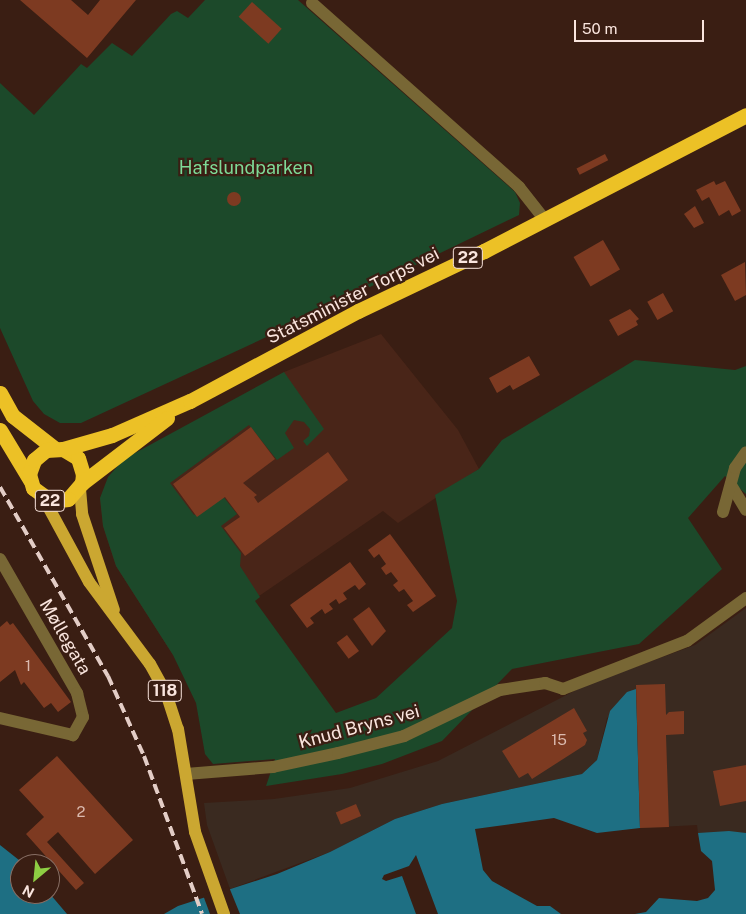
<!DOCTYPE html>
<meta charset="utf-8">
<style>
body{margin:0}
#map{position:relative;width:746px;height:914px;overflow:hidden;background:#3a1e13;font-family:"Public Sans",sans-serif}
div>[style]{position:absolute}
.built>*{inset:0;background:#492518}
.industrial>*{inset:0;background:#3a2a20}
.green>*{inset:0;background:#1c492a}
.water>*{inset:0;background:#1e6f83}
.pier>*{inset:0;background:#3a1e13}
.building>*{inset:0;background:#7d3a21;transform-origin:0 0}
.round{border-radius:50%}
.minor>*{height:12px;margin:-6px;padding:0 6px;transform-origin:6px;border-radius:6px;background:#786735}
.major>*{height:12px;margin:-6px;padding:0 6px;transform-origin:6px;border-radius:6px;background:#cba731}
.highway>*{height:15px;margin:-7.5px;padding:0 7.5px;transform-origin:7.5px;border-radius:7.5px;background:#ecc126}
.rail>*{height:4px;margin-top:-2px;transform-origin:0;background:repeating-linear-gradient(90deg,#e3cdc6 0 10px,transparent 0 15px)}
span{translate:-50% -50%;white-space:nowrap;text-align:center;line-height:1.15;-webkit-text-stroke:4.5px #3a1e13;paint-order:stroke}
.number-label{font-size:15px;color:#dbbaaf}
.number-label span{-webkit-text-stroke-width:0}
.shield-label span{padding:1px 4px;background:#3a1e13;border:1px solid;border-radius:4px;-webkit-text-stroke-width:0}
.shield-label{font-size:16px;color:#fae5de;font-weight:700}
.park-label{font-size:18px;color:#7eda97}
.street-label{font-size:18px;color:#fae5de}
.north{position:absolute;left:10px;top:854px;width:50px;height:50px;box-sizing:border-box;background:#3a1e13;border:1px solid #876e64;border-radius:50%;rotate:208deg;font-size:14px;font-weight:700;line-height:20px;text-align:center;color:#fae5de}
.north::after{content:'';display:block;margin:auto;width:18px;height:22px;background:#8ece43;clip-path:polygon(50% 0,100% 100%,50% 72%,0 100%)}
.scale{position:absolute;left:574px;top:20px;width:130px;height:22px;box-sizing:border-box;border:2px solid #fae5de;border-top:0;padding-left:6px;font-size:15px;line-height:18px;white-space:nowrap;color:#fae5de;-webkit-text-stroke:4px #3a1e13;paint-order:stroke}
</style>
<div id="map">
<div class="built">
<i style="clip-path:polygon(381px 334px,458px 430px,479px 469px,398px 523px,383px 511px,173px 655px,116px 566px,103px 526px,100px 498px,284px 372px)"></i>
</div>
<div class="industrial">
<i style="clip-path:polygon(746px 608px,746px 833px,698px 833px,697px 825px,640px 828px,636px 689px,607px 718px,597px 760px,582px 774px,442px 804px,395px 819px,330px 852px,230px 889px,207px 825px,204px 803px,274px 799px,350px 788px,438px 761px,584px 686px,695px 645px)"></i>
</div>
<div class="green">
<i style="clip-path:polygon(205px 0,298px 0,515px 192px,520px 203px,519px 215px,258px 341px,81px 423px,60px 423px,44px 414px,33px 401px,0 328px,0 83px,34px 115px,81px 64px,87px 68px,112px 43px,132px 56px,171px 14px,177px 11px,188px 18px)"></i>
<i style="clip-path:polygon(635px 360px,735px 370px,746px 366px,746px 494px,725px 476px,688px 518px,722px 569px,639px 644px,512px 669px,442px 741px,382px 764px,342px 774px,266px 786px,275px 759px,213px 764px,205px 754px,196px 703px,173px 655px,116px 566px,103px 526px,100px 498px,108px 477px,124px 459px,284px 372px,324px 429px,307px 446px,303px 441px,309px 436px,310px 429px,304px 422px,294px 420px,285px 433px,294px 448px,277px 460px,249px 425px,170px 483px,194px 515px,222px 495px,237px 514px,221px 526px,241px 553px,240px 566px,260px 597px,255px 601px,336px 713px,376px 698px,452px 628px,457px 601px,435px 495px,479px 469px,502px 440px)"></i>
</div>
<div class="water">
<i style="clip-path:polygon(636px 689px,640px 828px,597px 833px,554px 818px,475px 829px,483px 870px,492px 881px,537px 906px,550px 906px,561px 914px,438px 914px,416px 855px,409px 866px,384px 875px,382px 879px,386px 881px,402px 876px,416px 914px,164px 914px,178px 906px,277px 874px,330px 852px,395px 819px,442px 804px,582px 774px,597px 760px,610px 711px,627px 692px)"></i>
<i style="clip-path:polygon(729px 831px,746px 833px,746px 914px,635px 914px,646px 912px,659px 898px,697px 901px,708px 898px,715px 890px,712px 861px,701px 851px,698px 833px)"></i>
<i style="clip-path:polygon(0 845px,24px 864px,20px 864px,20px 894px,50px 894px,67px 914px,0 914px)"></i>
</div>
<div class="pier">
<i style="clip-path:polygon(229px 887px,240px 914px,210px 914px,203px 895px)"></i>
</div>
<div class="building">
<i style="clip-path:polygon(20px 0,71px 0,88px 15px,100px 0,136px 0,87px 58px)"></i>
<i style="left:252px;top:2px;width:40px;height:20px;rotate:42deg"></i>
<i style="left:605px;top:154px;width:7px;height:32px;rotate:63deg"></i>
<i style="clip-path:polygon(714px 181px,716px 185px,725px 181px,741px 211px,732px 216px,729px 210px,719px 216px,709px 197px,702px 201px,696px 190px)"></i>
<i class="round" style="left:227px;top:192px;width:14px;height:14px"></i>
<i style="clip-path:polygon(695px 206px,704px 223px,694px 228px,684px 214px)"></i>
<i style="left:603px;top:240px;width:34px;height:34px;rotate:60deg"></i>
<i style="clip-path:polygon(745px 262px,746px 295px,735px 301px,721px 275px)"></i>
<i style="left:663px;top:293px;width:21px;height:18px;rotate:61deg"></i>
<i style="clip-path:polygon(630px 309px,639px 319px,636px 321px,638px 325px,618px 336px,609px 320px)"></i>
<i style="clip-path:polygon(529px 356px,540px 375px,513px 390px,510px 385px,497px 393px,489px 378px)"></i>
<i style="clip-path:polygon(251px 427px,275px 459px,243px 483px,257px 495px,254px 497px,258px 503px,328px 452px,348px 480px,245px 556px,224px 528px,240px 517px,225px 497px,197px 517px,173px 484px)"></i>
<i style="clip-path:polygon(390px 534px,436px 596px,413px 612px,407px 605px,413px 601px,404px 589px,399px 592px,393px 585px,398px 581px,391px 572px,386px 575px,381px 568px,386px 564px,379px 554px,374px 558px,368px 550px)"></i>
<i style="clip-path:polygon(350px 562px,366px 584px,359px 590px,355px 585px,343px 593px,347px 599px,339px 604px,336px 599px,329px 604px,333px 609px,325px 614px,322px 609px,310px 618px,314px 623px,307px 628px,290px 605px)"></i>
<i style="clip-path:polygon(369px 607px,386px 631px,372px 646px,353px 619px)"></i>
<i style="clip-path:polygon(7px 621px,10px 625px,13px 623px,71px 702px,58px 712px,51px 703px,44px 708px,24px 682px,21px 685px,15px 670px,0 682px,0 627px)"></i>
<i style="left:347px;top:635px;width:20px;height:13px;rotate:53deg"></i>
<i style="clip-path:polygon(665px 684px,666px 715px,669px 712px,684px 711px,684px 734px,666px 735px,669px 827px,640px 828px,636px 685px)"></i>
<i style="clip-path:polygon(574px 708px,587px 731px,583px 733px,587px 740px,585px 745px,532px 779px,528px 773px,519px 778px,502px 751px)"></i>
<i style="clip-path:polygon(57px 756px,133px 840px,95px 874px,58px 832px,47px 842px,84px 883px,76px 890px,26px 834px,44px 817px,19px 790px)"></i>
<i style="clip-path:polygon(746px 765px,746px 801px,720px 806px,713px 771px)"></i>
<i style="left:356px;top:804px;width:13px;height:22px;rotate:67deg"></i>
</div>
<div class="minor">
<i style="left:312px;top:3px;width:277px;rotate:41.6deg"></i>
<i style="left:519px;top:187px;width:42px;rotate:51.8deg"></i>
<i style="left:731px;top:485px;width:29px;rotate:59deg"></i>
<i style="left:723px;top:512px;width:46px;rotate:-74.7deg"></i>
<i style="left:735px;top:468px;width:19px;rotate:-55deg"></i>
<i style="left:0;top:559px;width:155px;rotate:60.1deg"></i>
<i style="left:77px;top:693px;width:25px;rotate:76deg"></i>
<i style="left:83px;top:717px;width:21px;rotate:119deg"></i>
<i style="left:73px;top:735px;width:75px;rotate:-166.9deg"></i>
<i style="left:186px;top:774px;width:87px;rotate:-4.6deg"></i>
<i style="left:273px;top:767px;width:66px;rotate:-12.2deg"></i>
<i style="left:338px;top:753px;width:68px;rotate:-14.4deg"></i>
<i style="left:404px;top:736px;width:106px;rotate:-25.6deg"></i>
<i style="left:500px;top:690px;width:46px;rotate:-8.8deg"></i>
<i style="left:545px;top:683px;width:19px;rotate:18deg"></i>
<i style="left:563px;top:689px;width:133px;rotate:-21.2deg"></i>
<i style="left:687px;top:641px;width:73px;rotate:-36.1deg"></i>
</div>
<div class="major">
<i style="left:80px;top:489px;width:25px;rotate:85deg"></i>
<i style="left:82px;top:514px;width:101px;rotate:71.6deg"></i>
<i style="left:44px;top:499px;width:94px;rotate:61.5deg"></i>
<i style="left:89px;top:582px;width:102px;rotate:53.4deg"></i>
<i style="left:150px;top:664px;width:33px;rotate:61deg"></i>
<i style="left:166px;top:693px;width:38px;rotate:72deg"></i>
<i style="left:178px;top:729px;width:104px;rotate:80.6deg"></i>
<i style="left:195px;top:832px;width:87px;rotate:70.5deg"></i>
</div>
<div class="highway">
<i style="left:0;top:393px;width:26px;rotate:61deg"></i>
<i style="left:13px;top:416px;width:52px;rotate:38deg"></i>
<i style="left:0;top:430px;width:58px;rotate:59deg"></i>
<i style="left:63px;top:449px;width:17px;rotate:31deg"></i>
<i style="left:78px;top:458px;width:17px;rotate:73deg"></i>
<i style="left:83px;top:474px;width:9px;rotate:96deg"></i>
<i style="left:82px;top:483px;width:21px;rotate:131deg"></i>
<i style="left:68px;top:499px;width:17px;rotate:173deg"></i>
<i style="left:51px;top:501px;width:22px;rotate:-144deg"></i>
<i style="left:33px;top:488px;width:15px;rotate:-106deg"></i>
<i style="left:29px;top:474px;width:15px;rotate:-70deg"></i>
<i style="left:34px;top:460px;width:16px;rotate:-40deg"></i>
<i style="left:46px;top:450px;width:17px;rotate:-3deg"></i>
<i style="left:63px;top:449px;width:51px;rotate:-15.9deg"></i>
<i style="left:112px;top:435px;width:85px;rotate:-23.6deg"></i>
<i style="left:190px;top:401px;width:191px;rotate:-28.2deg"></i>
<i style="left:358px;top:311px;width:140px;rotate:-25.5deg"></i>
<i style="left:484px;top:251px;width:295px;rotate:-27.4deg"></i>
<i style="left:82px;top:483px;width:107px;rotate:-37.4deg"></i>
</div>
<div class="rail">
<i style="left:0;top:487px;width:218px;rotate:60.3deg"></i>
<i style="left:108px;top:676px;width:88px;rotate:65.8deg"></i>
<i style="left:144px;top:756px;width:168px;rotate:69.8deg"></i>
</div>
<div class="number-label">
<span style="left:28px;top:666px">1</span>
<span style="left:559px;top:740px">15</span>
<span style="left:81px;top:812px">2</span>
</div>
<div class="shield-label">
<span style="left:468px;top:258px">22</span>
<span style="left:50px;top:501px">22</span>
<span style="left:165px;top:691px">118</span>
</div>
<div class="park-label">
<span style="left:246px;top:168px">Hafslundparken</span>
</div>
<div class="street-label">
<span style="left:353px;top:296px;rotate:-27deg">Statsminister Torps vei</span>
<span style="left:65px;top:637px;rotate:60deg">Møllegata</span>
<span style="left:359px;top:727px;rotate:-15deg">Knud Bryns vei</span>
</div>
<div class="north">N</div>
<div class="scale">50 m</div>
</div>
